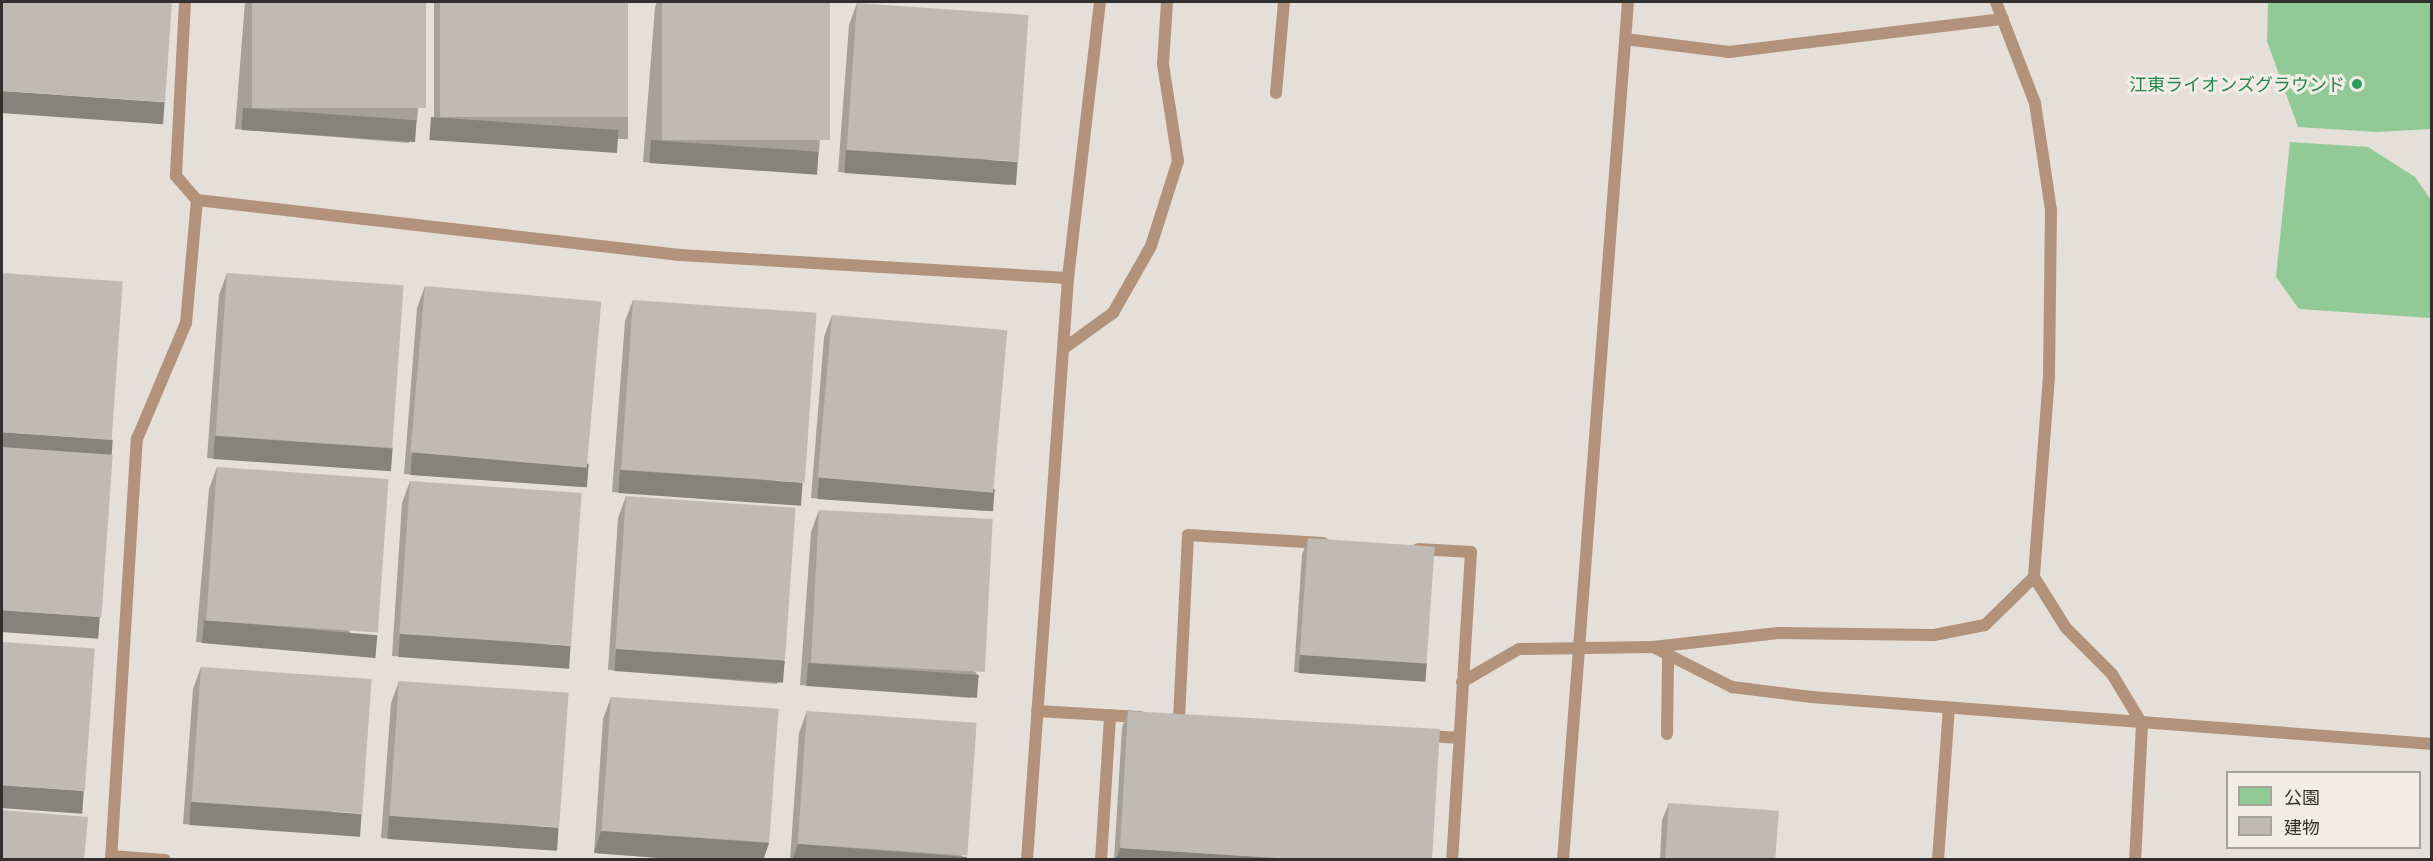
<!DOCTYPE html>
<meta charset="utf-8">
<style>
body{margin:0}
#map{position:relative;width:2433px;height:861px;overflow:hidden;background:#e4dfd8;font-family:Barlow,"Noto Sans JP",sans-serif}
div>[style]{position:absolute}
.green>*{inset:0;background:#91c997}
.service>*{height:12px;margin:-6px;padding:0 6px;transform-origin:6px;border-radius:6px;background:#b3927b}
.wall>*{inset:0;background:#a5a09b;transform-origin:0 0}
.shaded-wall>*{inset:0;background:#86827e;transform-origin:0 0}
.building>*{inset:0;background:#c0bab4;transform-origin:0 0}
.dots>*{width:16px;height:16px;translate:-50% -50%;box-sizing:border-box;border:3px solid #f1ece5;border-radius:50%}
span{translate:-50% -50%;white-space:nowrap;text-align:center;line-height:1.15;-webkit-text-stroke:6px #f1ece5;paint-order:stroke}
.leisure-label{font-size:18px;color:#27864d}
.right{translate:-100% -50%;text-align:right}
.frame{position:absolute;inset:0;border:3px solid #32302e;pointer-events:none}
.legend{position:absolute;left:2226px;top:771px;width:195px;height:78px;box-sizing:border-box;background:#f1ece5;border:2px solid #a5a19c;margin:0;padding:8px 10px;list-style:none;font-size:18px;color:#32302e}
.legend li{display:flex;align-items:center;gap:12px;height:30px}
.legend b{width:30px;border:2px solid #a5a19c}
</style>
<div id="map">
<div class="green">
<i style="clip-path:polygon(2268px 2px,2431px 2px,2431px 129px,2377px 132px,2298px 127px,2267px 41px)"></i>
<i style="clip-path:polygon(2290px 142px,2368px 147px,2415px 177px,2431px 200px,2431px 318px,2299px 309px,2276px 277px)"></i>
</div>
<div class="service">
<i style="left:185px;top:2px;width:174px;rotate:93deg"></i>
<i style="left:176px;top:176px;width:32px;rotate:49deg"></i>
<i style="left:197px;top:200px;width:486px;rotate:6.5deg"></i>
<i style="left:680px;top:255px;width:389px;rotate:3.4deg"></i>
<i style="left:1996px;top:2px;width:108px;rotate:68.9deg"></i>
<i style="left:2035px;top:103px;width:108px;rotate:81.5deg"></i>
<i style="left:2051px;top:210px;width:166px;rotate:90.7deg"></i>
<i style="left:2049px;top:376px;width:202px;rotate:94.3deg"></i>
<i style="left:2034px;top:577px;width:60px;rotate:57.9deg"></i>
<i style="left:2066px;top:628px;width:65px;rotate:45deg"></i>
<i style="left:2112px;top:674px;width:58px;rotate:59deg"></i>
<i style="left:2142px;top:724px;width:136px;rotate:92.9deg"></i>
<i style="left:1625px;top:39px;width:105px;rotate:7.1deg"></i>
<i style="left:1729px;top:52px;width:276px;rotate:-6.9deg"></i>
<i style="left:1276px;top:93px;width:91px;rotate:-85deg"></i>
<i style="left:1063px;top:349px;width:62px;rotate:-35.8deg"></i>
<i style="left:1113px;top:313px;width:77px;rotate:-60.4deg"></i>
<i style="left:1151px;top:246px;width:89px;rotate:-72.4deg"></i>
<i style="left:1178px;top:161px;width:98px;rotate:-98.8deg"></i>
<i style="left:1163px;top:64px;width:62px;rotate:-86.3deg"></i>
<i style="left:1418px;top:549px;width:53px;rotate:3.2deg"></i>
<i style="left:1471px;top:552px;width:309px;rotate:93.5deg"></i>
<i style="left:1653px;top:647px;width:126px;rotate:-6.4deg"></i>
<i style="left:1778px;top:633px;width:156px;rotate:0.7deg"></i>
<i style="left:1934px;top:635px;width:52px;rotate:-11.1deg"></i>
<i style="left:1985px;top:625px;width:69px;rotate:-44.4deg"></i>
<i style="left:1462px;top:682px;width:66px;rotate:-30.1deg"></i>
<i style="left:1519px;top:649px;width:134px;rotate:-0.9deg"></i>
<i style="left:1653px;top:647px;width:89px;rotate:26.9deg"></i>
<i style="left:1732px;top:687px;width:80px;rotate:7.2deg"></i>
<i style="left:1811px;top:697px;width:623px;rotate:4.33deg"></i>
<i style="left:1037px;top:711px;width:103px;rotate:3.3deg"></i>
<i style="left:1179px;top:719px;width:184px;rotate:-87.2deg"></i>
<i style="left:1188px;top:535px;width:135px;rotate:3.4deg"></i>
<i style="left:1667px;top:734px;width:76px;rotate:-89.2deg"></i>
<i style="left:1424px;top:736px;width:35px;rotate:3deg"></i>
<i style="left:111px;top:856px;width:54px;rotate:4.2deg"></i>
<i style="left:111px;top:860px;width:422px;rotate:-86.5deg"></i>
<i style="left:137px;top:439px;width:126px;rotate:-67.1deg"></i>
<i style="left:186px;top:323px;width:123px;rotate:-84.9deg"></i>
<i style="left:1027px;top:860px;width:583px;rotate:-85.97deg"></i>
<i style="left:1068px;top:278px;width:278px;rotate:-83.4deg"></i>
<i style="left:1101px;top:860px;width:145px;rotate:-86.4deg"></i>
<i style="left:1563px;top:860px;width:860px;rotate:-85.67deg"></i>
<i style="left:1938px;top:860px;width:152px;rotate:-85.9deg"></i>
</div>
<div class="wall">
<i style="clip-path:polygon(245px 2px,426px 2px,417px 121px,409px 143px,235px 129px)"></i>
<i style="left:434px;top:2px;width:194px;height:137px"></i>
<i style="clip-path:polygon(657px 2px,830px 2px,819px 152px,811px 174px,643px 162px,655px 7px)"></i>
<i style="clip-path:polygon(857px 3px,1010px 185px,838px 172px,849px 25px)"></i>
<i style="clip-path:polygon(227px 273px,393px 448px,385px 470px,207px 458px,219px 295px)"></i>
<i style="clip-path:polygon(425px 286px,589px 465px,581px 487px,404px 474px,417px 308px)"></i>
<i style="clip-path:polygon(633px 300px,795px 505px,612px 492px,625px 321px)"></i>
<i style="clip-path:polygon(832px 315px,995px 490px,987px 511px,811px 498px,824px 337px)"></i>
<i style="clip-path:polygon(217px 467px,369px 656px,196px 642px,209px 489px)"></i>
<i style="clip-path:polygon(410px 481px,563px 667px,392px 656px,402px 503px)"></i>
<i style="clip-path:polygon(626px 496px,785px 662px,777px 684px,608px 670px,618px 518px)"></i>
<i style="clip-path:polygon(819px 510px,979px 676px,971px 698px,800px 685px,811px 532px)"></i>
<i style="clip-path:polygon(1308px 538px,1427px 664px,1421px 681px,1294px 672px,1302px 555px)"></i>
<i style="clip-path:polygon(201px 667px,354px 836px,183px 824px,193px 689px)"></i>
<i style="clip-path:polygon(399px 681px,551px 850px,381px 838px,391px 703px)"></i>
<i style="clip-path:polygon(611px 697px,769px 843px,763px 860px,687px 860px,594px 853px,603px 719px)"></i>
<i style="clip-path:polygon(807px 711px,966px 860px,790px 860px,799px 733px)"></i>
<i style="clip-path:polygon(1128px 711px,1432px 860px,1114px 860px,1122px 728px)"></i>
<i style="clip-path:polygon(1669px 803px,1775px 860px,1660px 860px,1662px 820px)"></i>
</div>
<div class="shaded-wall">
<i style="left:2px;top:91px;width:163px;height:22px;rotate:4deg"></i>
<i style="left:243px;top:108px;width:174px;height:22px;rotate:4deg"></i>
<i style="left:431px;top:117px;width:188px;height:23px;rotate:4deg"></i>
<i style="left:651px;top:140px;width:168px;height:23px;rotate:4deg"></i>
<i style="left:846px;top:150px;width:172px;height:23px;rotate:4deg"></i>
<i style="left:2px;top:432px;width:111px;height:22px;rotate:4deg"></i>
<i style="left:215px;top:436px;width:178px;height:23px;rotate:4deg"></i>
<i style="left:412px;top:452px;width:177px;height:23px;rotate:4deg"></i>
<i style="left:620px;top:470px;width:183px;height:23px;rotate:4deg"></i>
<i style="left:819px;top:477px;width:176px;height:22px;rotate:4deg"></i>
<i style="left:2px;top:610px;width:98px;height:22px;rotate:4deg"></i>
<i style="left:204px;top:620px;width:174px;height:23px;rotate:5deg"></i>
<i style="left:400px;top:634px;width:171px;height:23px;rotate:4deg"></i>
<i style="left:616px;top:649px;width:169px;height:22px;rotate:4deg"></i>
<i style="left:1300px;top:655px;width:127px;height:18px;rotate:4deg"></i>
<i style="left:808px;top:663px;width:171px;height:23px;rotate:4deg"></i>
<i style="left:2px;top:785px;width:82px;height:23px;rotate:4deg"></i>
<i style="left:191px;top:802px;width:171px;height:23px;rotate:4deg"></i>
<i style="left:389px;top:816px;width:170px;height:23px;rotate:4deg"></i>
<i style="clip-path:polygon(601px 831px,769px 843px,763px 860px,687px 860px,594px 853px)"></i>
<i style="clip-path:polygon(798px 844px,967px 857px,966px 860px,792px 860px)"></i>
<i style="clip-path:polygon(1120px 848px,1309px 860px,1116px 860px)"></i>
</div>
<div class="building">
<i style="clip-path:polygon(2px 2px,172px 2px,165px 102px,2px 91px)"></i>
<i style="left:252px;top:2px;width:174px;height:106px"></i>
<i style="left:440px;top:2px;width:188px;height:115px"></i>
<i style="left:662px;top:2px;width:168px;height:138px"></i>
<i style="left:857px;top:3px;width:172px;height:147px;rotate:4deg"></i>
<i style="left:2px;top:273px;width:121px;height:159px;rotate:4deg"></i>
<i style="left:227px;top:273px;width:177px;height:163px;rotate:4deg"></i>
<i style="left:425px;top:286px;width:177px;height:167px;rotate:5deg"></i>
<i style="left:633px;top:300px;width:184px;height:170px;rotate:4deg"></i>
<i style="left:832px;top:315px;width:176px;height:163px;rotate:5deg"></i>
<i style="left:2px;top:447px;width:111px;height:163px;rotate:4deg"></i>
<i style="left:217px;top:467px;width:172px;height:154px;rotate:4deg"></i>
<i style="left:410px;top:481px;width:172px;height:153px;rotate:4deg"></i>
<i style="left:626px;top:496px;width:170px;height:153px;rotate:4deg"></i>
<i style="left:819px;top:510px;width:174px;height:153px;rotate:3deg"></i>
<i style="left:1308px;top:538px;width:127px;height:117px;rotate:4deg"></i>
<i style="left:2px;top:642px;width:93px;height:143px;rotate:4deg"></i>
<i style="left:201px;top:667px;width:171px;height:135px;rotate:4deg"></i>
<i style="left:399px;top:681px;width:170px;height:135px;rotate:4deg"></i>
<i style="left:611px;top:697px;width:168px;height:134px;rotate:4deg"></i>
<i style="left:807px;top:711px;width:170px;height:133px;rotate:4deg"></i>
<i style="clip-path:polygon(1128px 711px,1440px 729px,1432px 860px,1309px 860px,1120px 848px)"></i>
<i style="left:1669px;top:803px;width:110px;height:57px;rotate:4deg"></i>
<i style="clip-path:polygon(2px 810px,88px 817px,84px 860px,2px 860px)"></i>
</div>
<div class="dots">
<i style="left:2357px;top:84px;background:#2e9e5b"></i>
</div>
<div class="leisure-label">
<span class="right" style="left:2345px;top:84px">江東ライオンズグラウンド</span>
</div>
<div class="frame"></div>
<ul class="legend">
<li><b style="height:16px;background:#91c997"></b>公園</li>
<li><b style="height:16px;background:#c0bab4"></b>建物</li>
</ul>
</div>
